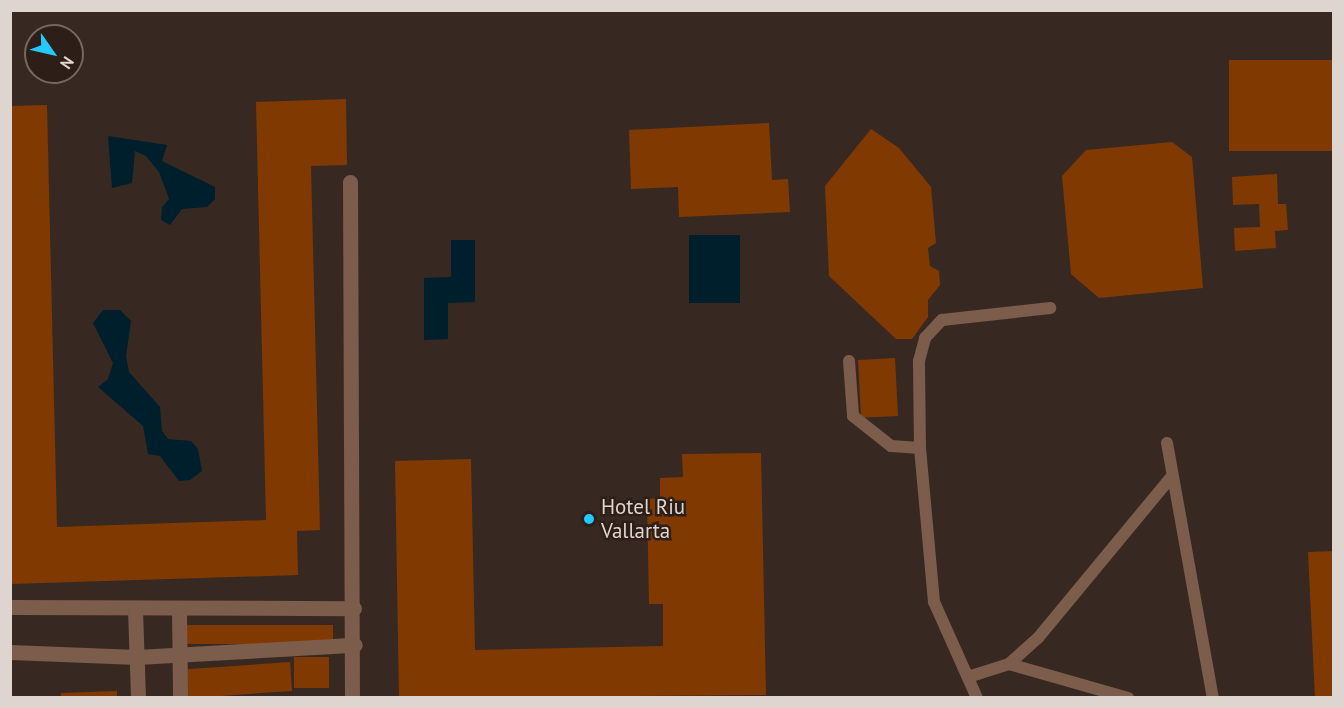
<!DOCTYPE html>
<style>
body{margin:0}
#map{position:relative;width:1344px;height:708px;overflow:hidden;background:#372921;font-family:"PT Sans",sans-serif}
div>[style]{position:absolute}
.water>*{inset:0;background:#001f2c;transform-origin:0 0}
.building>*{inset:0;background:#803a01;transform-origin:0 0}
.lane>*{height:12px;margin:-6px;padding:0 6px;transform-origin:6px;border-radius:6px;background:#7c5c4a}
.street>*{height:15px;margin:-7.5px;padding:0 7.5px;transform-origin:7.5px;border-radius:7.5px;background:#7c5c4a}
.dots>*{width:16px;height:16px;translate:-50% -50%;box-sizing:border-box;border:3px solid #2d1f17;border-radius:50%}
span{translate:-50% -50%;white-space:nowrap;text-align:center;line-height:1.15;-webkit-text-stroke:5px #2d1f17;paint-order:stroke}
.poi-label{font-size:21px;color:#dfd5d0}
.left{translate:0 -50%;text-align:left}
.frame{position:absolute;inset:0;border:12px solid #dfd5d0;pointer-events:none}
.north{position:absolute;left:24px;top:24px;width:60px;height:60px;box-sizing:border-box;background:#2d1f17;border:2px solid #746861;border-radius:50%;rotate:124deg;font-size:16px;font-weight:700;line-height:24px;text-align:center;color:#dfd5d0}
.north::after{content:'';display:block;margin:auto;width:21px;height:27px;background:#25c9fe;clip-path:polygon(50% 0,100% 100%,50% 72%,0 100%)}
</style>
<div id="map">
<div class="water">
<i style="clip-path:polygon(108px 136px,167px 145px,162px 161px,215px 187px,215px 199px,207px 207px,182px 209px,170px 225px,161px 220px,162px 207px,169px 199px,159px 172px,146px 156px,135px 151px,132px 183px,112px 188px)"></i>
<i style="left:689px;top:235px;width:51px;height:68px"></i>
<i style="clip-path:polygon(451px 240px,475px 240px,475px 302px,448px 303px,448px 339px,424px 340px,424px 278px,451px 277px)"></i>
<i style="clip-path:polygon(103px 310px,120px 310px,131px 321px,126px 356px,129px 372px,160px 407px,162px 431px,168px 439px,191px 441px,198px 449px,202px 471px,190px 480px,179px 481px,160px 456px,148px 454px,143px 426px,98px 387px,108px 379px,113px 363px,93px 323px)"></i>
</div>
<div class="building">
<i style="left:1334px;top:60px;width:91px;height:105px;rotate:90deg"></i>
<i style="clip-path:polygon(346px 99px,347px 165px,311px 166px,320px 530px,297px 531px,298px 575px,10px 584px,10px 106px,47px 105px,57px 527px,266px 520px,256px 102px)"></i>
<i style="clip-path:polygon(769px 123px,772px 180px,788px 179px,790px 212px,679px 217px,678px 187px,631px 189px,629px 130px)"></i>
<i style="clip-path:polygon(871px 129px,899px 148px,931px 187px,936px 243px,928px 248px,930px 266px,939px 271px,940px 285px,928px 300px,928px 317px,912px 339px,896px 339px,829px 276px,825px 186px)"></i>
<i style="clip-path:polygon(1172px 142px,1192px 157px,1203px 288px,1099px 298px,1071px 274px,1062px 176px,1086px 150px)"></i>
<i style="clip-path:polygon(1277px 174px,1278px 204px,1286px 204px,1288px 230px,1275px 231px,1276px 248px,1235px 251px,1234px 228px,1260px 227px,1259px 204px,1233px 205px,1232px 177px)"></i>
<i style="left:895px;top:358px;width:58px;height:37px;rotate:87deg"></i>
<i style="clip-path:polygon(761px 453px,766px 695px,399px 698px,395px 461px,471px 459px,475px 650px,663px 646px,663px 604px,649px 604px,647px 499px,660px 498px,660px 478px,683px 477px,682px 454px)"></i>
<i style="clip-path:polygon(1334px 551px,1334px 698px,1315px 698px,1308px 552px)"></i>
<i style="left:184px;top:625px;width:149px;height:19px"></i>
<i style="left:294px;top:657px;width:35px;height:31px"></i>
<i style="left:290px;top:662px;width:29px;height:104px;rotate:86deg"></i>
<i style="clip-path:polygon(117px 691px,117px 698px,61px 698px,61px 693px)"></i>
</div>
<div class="lane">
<i style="left:849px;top:361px;width:55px;rotate:85.8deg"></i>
<i style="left:853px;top:416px;width:48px;rotate:38.3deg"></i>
<i style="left:891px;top:446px;width:29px;rotate:4deg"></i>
<i style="left:1167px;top:443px;width:259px;rotate:79.8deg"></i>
<i style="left:1009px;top:664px;width:39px;rotate:-42deg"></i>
<i style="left:1038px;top:638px;width:209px;rotate:-50.4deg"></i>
<i style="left:968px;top:677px;width:43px;rotate:-17.6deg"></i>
<i style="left:1009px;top:664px;width:124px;rotate:15.9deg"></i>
<i style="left:977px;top:698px;width:105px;rotate:-114.1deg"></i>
<i style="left:934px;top:602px;width:155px;rotate:-95.2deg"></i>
<i style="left:920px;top:448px;width:87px;rotate:-90.7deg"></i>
<i style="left:919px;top:361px;width:24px;rotate:-75deg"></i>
<i style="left:925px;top:338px;width:25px;rotate:-47deg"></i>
<i style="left:942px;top:320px;width:109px;rotate:-6.3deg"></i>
</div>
<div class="street">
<i style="left:350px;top:182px;width:516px;rotate:89.78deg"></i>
<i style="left:10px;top:607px;width:344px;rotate:0.2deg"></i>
<i style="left:135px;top:610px;width:88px;rotate:88deg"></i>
<i style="left:179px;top:610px;width:88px;rotate:89.3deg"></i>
<i style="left:10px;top:652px;width:127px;rotate:2.3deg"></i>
<i style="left:137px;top:657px;width:218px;rotate:-3.2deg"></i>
</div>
<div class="dots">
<i style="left:589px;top:519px;background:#25c9fe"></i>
</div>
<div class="poi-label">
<span class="left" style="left:601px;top:519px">Hotel Riu<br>Vallarta</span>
</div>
<div class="frame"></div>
<div class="north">N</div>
</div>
